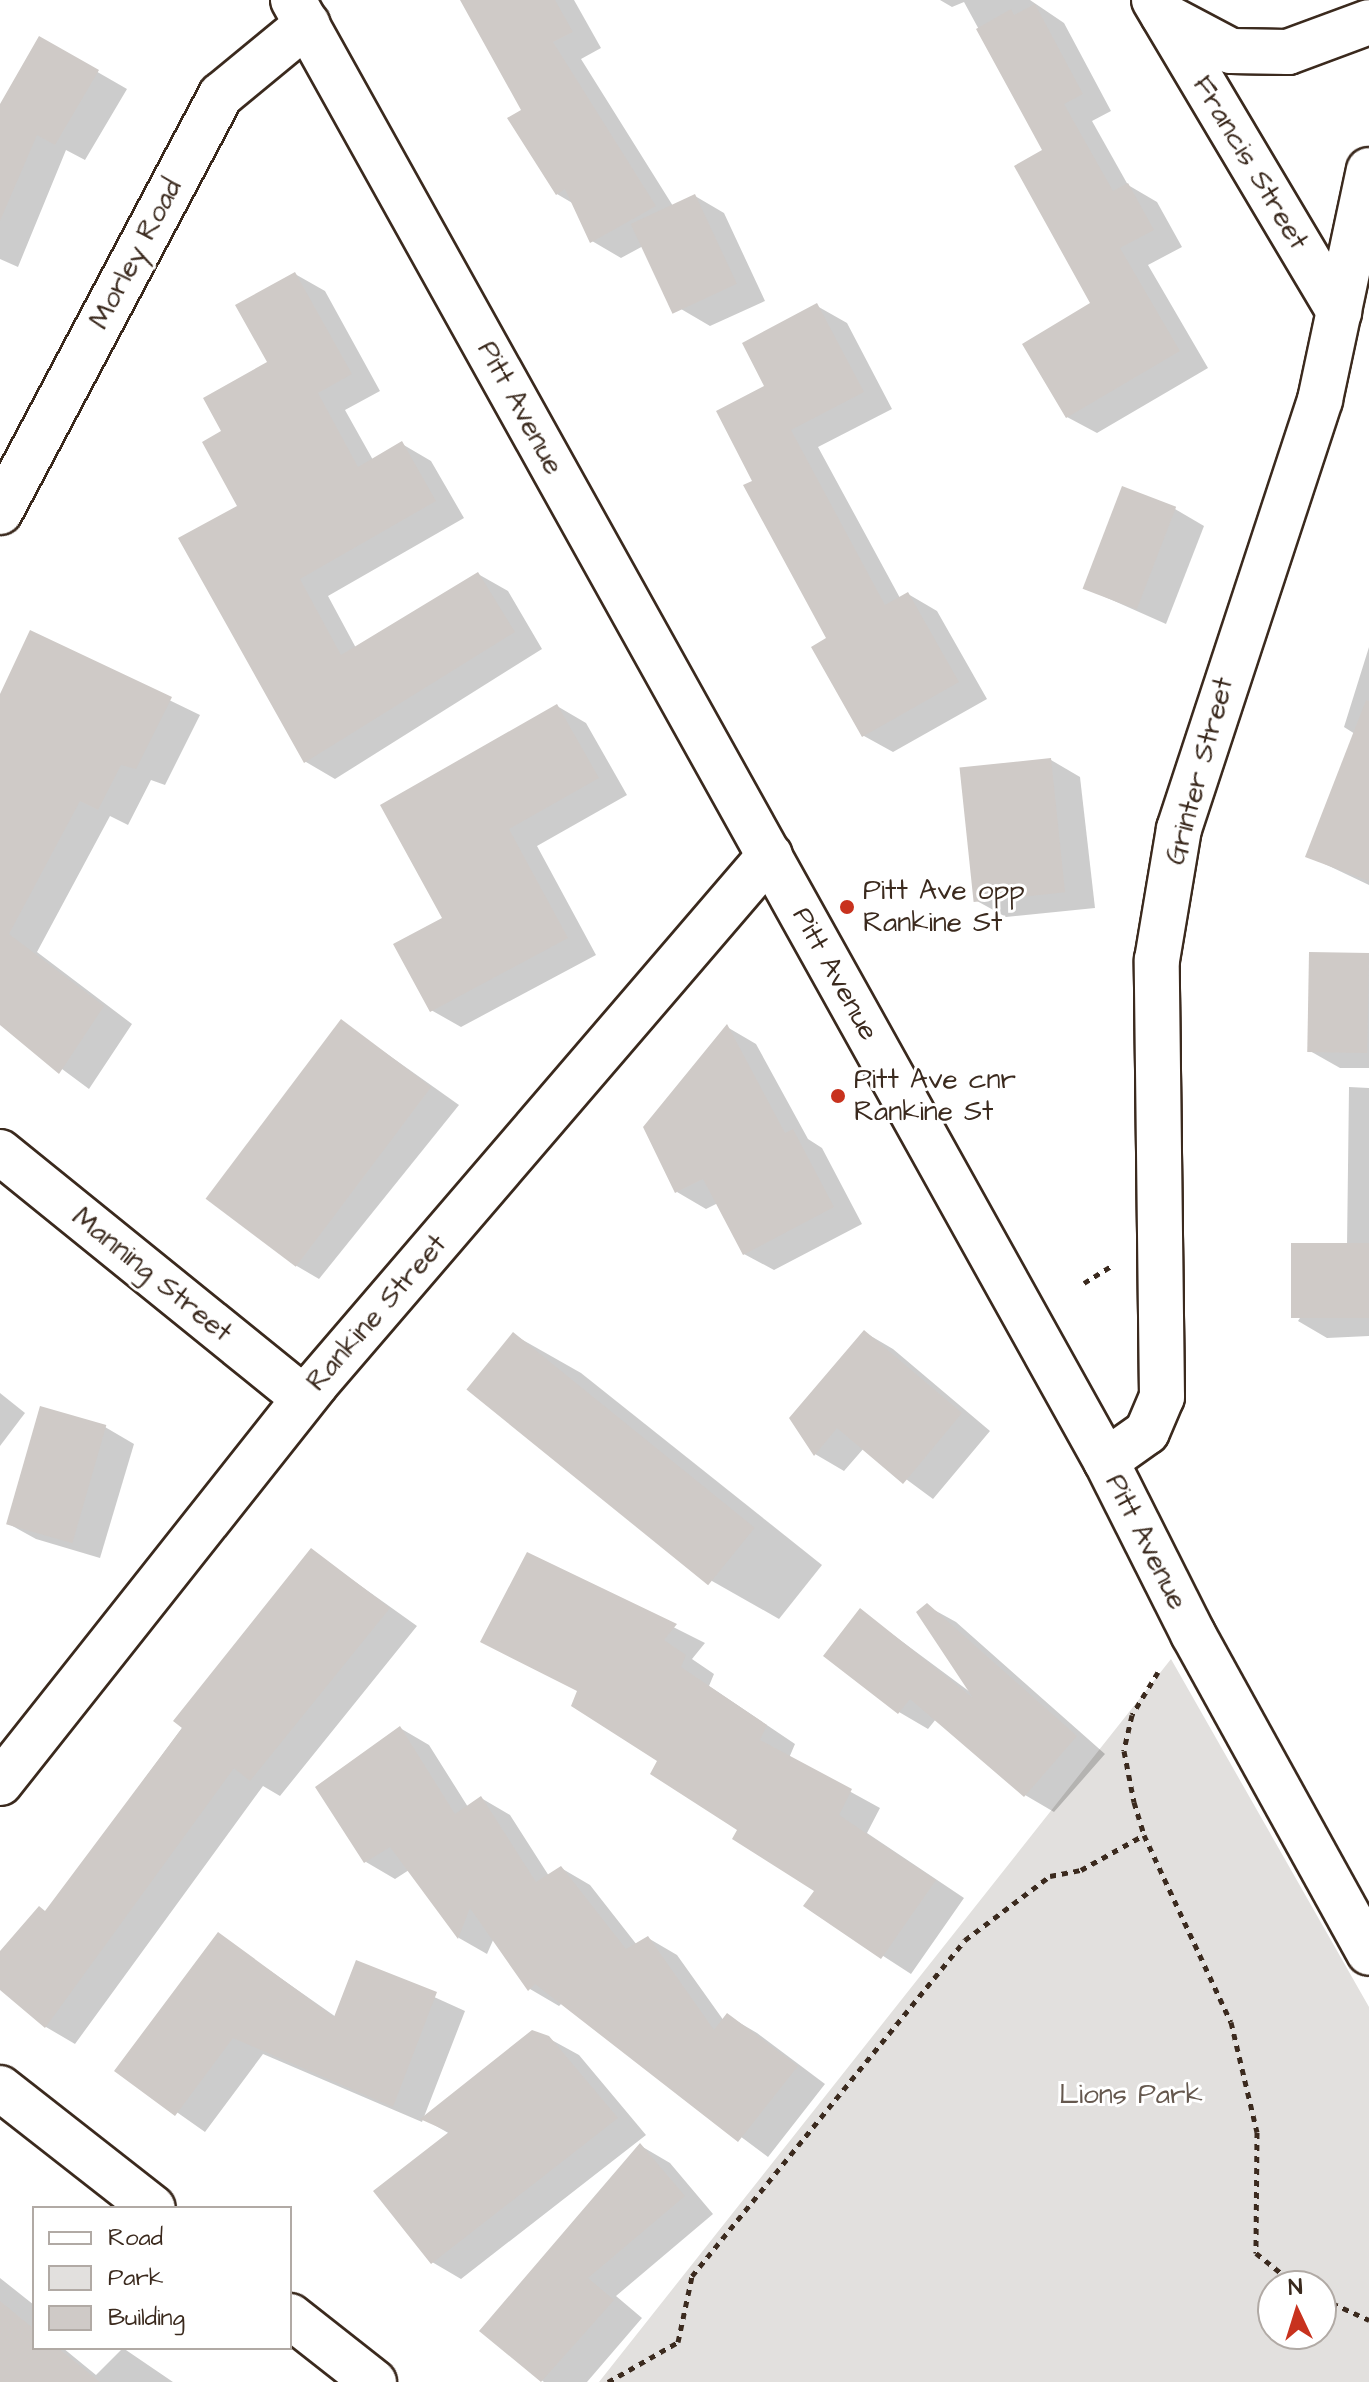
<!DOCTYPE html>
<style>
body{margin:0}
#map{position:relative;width:1369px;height:2382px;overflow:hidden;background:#fff;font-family:"Architects Daughter",sans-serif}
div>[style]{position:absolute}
.green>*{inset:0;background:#e2e0de}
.shadow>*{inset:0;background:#0003}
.building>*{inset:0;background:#cfcac7;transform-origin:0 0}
.path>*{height:5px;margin-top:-2.5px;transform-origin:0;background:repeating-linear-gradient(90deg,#3b2a1e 0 6px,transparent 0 12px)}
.roads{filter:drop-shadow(2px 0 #3b2a1e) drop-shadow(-2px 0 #3b2a1e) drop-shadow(0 2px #3b2a1e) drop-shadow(0 -2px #3b2a1e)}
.street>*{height:44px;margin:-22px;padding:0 22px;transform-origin:22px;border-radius:22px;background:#fff}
.secondary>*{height:44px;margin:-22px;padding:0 22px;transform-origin:22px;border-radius:22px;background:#fff}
.dots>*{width:22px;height:22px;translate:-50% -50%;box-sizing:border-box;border:4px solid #fff;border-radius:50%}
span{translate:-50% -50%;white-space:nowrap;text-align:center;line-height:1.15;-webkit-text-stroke:6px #fff;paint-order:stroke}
.street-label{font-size:28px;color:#3b2a1e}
.poi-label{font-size:28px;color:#3b2a1e}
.left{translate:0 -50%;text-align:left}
.park-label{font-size:28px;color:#65584e}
.legend{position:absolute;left:32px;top:2206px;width:260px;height:144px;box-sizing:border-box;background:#fff;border:2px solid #b1aaa5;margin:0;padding:10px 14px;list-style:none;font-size:24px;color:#3b2a1e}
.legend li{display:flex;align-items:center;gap:16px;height:40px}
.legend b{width:40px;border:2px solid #b1aaa5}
.north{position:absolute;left:1257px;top:2270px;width:80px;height:80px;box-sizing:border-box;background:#fff;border:2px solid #b1aaa5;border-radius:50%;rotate:356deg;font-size:22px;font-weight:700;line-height:32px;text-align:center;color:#3b2a1e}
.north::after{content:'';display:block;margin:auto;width:28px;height:36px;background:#c8321e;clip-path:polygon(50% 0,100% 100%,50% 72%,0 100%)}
</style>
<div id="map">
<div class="green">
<i style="clip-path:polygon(evenodd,1171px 1659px,1369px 2007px,1369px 2382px,599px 2382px,1171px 1659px,1273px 2286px,1321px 2286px,1321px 2334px,1273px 2334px,1273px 2286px)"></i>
</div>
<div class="shadow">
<i style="clip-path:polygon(462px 0,574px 0,601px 48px,581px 59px,673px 206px,695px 196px,724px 213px,765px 301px,710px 326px,681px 309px,645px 245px,621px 258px,592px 241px,574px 204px,557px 194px,523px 111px)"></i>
<i style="clip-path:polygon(940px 0,1030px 0,1064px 23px,1111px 111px,1092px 121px,1128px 185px,1157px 202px,1182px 247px,1148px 265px,1208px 368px,1097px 433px,1067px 417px,1092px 304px,1045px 151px,964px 2px,952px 7px)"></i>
<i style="clip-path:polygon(40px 39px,127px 89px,85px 160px,66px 150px,18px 267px,0 259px,0 108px)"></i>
<i style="clip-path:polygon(295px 274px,325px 291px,380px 391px,345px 410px,373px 460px,402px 444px,431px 461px,464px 518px,328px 596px,356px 648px,478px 574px,508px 591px,542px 649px,335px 779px,306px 762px,181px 539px,240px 507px,224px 432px,270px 363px)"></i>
<i style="clip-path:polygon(817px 306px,847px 323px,892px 409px,818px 447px,900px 598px,908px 594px,937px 611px,987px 699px,893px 752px,864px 736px,829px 639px,754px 481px,767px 386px)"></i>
<i style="clip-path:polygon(1175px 509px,1204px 526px,1166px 624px,1085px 588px)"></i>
<i style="clip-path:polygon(31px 633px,200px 715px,165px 785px,151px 780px,128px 825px,110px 816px,37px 952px,132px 1024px,89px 1089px,0 1023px,0 699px)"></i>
<i style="clip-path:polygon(1369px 647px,1369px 885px,1308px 856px,1355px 734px,1344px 727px)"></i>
<i style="clip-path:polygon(557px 706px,586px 723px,627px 795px,537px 846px,596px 955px,461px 1027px,431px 1010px,445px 919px)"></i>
<i style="clip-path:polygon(1051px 760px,1080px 777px,1095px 908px,1006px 917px,977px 901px)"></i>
<i style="clip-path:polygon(1369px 955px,1369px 1068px,1340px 1068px,1310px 1051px)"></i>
<i style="clip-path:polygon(342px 1022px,459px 1105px,319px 1279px,290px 1262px)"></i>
<i style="clip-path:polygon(727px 1027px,756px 1044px,808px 1139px,822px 1148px,862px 1224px,774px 1270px,744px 1254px,718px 1203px,706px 1209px,677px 1192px)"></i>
<i style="clip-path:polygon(1349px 1087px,1369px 1088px,1369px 1336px,1327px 1338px,1298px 1321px,1347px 1246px)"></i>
<i style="clip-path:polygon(864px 1332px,893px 1349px,990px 1431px,933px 1499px,864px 1448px,844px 1471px,815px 1454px,792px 1418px)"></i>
<i style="clip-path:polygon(514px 1335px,581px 1373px,822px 1565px,779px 1619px,712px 1581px)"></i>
<i style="clip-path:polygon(0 1393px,25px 1413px,0 1446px)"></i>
<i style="clip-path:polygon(105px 1427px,134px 1444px,100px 1558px,36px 1539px,7px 1523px)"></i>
<i style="clip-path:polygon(312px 1551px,417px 1626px,280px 1796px,263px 1786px,75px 2044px,46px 2027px,0 1987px,0 1954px,46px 1913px)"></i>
<i style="clip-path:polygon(528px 1554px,705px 1643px,692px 1659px,714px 1674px,709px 1686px,795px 1744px,789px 1758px,880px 1808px,867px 1833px,964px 1898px,911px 1974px,806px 1906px,817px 1891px,579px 1692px)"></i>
<i style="clip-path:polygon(927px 1606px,956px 1622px,1105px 1754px,1054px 1812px,1025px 1795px,936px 1719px,928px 1729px,899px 1712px,861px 1611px,970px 1692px)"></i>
<i style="clip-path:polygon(400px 1728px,429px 1745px,468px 1807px,481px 1798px,510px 1815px,549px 1876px,561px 1868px,590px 1885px,637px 1945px,648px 1938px,677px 1955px,724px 2021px,728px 2016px,757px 2033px,825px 2084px,768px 2157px,562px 2003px,559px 2006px,530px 1989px,494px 1938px,487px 1954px,459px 1938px,409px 1870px,395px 1879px,366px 1862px)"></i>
<i style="clip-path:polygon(219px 1935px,336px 2017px,357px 1962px,465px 2011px,422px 2122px,263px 2054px,205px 2132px,117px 2070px)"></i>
<i style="clip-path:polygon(548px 2038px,579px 2055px,646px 2135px,461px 2279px,432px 2262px,450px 2134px,424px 2119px)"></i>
<i style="clip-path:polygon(641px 2146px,670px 2163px,713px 2214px,616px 2296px,642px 2318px,587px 2382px,544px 2382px,482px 2330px)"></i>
<i style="clip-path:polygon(0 2278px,34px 2305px,34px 2348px,63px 2348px,96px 2375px,123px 2348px,173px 2382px,18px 2382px,0 2367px)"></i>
</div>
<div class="building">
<i style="clip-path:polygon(460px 0,555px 0,573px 32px,553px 42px,656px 206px,590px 243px,565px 189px,556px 195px,507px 118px,521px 110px)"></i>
<i style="clip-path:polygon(1035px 4px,1083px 94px,1064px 104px,1113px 191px,1128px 183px,1154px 230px,1120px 248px,1180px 351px,1066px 418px,1022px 344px,1090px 303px,1014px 166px,1042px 150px,976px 29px,1011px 9px,1014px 15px)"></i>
<i style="clip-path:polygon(39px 36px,99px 70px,55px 145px,37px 135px,0 221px,0 104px)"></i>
<i style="left:695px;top:194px;width:99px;height:71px;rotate:65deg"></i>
<i style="clip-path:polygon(295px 272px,352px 374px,318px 393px,358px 467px,402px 441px,436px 501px,300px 579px,341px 655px,478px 572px,515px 632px,304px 763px,178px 538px,237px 506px,202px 442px,221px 431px,203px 398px,267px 362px,235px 305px)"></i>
<i style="clip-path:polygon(817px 303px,864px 392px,791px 430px,885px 605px,908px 592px,959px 682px,862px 737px,811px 647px,826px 638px,743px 485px,752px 481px,716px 411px,764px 386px,742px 343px)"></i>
<i style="left:1122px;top:486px;width:58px;height:110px;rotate:21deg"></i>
<i style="clip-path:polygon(30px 630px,172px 697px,136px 769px,121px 765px,98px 810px,80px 801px,9px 934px,104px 1006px,59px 1074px,0 1025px,0 694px)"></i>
<i style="clip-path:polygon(1366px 700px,1369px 701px,1369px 881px,1305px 857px)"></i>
<i style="clip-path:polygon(557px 704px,599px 778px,509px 829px,568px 938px,430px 1012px,393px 944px,442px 918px,380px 805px)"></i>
<i style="left:1051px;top:758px;width:135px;height:92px;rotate:84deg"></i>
<i style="left:1309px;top:952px;width:60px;height:100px;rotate:1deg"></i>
<i style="left:341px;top:1019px;width:113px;height:225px;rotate:37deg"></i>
<i style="clip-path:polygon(727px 1024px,785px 1133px,793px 1129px,834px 1207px,743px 1255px,703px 1179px,675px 1193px,643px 1127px)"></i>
<i style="left:1369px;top:1243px;width:75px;height:78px;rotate:90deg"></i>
<i style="clip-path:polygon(864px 1330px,962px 1413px,903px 1484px,837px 1428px,814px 1456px,789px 1418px)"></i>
<i style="left:513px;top:1332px;width:311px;height:74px;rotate:39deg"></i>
<i style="left:40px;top:1406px;width:69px;height:123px;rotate:16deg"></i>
<i style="clip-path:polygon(311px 1548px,390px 1608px,250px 1781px,234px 1768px,45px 2028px,0 1990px,0 1951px,39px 1906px,45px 1911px,182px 1728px,173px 1721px)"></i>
<i style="clip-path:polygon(527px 1552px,677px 1624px,664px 1640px,686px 1655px,681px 1667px,767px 1725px,760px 1740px,852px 1789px,839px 1815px,936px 1880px,881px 1959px,803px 1906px,814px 1891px,732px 1839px,737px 1830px,650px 1774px,657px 1761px,571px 1706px,577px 1691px,480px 1642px)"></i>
<i style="clip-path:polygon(927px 1603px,1077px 1736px,1024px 1797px,910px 1699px,898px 1714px,823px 1656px,860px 1608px,973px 1698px,916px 1612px)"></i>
<i style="clip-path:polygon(400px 1726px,455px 1814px,481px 1796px,536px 1882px,561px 1866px,626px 1949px,648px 1936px,714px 2030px,727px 2013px,798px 2066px,738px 2142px,535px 1984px,528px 1991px,470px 1908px,458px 1939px,390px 1847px,364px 1863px,315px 1787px)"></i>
<i style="clip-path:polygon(218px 1932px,334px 2017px,356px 1960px,437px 1992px,393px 2107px,233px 2038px,175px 2116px,114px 2071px)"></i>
<i style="clip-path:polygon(532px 2030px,549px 2036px,618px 2118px,431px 2264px,373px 2191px,449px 2132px,420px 2119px)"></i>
<i style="clip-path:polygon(640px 2143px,685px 2196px,588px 2278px,614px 2300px,541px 2382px,479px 2331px)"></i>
<i style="clip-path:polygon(0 2301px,34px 2329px,34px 2348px,58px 2348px,100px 2382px,0 2382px)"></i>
</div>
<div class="path">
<i style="left:1084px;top:1283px;width:31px;rotate:-32deg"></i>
<i style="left:1158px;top:1672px;width:50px;rotate:121.2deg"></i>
<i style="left:1132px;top:1715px;width:37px;rotate:103deg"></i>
<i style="left:1124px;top:1751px;width:52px;rotate:78.9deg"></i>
<i style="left:1134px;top:1802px;width:34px;rotate:73deg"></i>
<i style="left:1144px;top:1835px;width:206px;rotate:65.1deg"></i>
<i style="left:1231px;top:2022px;width:113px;rotate:76.7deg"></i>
<i style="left:1257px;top:2132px;width:121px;rotate:90.5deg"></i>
<i style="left:1256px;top:2253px;width:53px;rotate:38.8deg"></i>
<i style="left:1321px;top:2298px;width:53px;rotate:24.6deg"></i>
<i style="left:608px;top:2382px;width:81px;rotate:-29.7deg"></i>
<i style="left:678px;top:2342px;width:67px;rotate:-78deg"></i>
<i style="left:692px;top:2276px;width:433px;rotate:-50.9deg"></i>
<i style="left:965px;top:1940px;width:106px;rotate:-37deg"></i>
<i style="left:1050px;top:1876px;width:32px;rotate:-11deg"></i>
<i style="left:1081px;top:1870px;width:72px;rotate:-29.1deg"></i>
</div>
<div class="roads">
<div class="street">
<i style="left:1154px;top:0;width:363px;rotate:59.3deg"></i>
<i style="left:1163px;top:15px;width:77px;rotate:27.9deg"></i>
<i style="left:1231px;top:51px;width:57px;rotate:1deg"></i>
<i style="left:1288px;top:52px;width:86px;rotate:-20.3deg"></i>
<i style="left:0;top:512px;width:472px;rotate:-62.1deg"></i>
<i style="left:221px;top:95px;width:112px;rotate:-39.5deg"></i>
<i style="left:0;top:1152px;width:391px;rotate:39deg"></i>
<i style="left:1106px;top:1461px;width:50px;rotate:-35.3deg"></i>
<i style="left:1147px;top:1432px;width:38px;rotate:-67deg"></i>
<i style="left:1162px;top:1397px;width:437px;rotate:-90.7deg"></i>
<i style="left:1157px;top:960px;width:133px;rotate:-80.5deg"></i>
<i style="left:1179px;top:829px;width:452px;rotate:-71.8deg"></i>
<i style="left:1320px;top:400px;width:235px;rotate:-78deg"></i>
<i style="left:0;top:1783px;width:509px;rotate:-51.62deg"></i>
<i style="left:316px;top:1384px;width:697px;rotate:-49.36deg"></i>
<i style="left:0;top:2088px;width:194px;rotate:38.1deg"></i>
<i style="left:290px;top:2316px;width:107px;rotate:38.2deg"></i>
</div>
<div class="secondary">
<i style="left:293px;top:0;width:1672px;rotate:60.91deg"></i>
<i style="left:1106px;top:1461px;width:194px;rotate:63.3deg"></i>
<i style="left:1193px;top:1634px;width:364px;rotate:61.1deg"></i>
</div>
</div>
<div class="dots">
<i style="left:847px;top:907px;background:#c8321e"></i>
<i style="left:838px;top:1096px;background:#c8321e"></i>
</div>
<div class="street-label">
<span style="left:1250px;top:163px;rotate:59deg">Francis Street</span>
<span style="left:136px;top:254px;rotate:-62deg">Morley Road</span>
<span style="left:520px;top:408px;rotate:61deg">Pitt Avenue</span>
<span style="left:1200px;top:771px;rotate:-75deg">Grinter Street</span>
<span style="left:835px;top:974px;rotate:61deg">Pitt Avenue</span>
<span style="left:152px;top:1275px;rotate:39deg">Manning Street</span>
<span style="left:377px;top:1313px;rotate:-49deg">Rankine Street</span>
<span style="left:1146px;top:1542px;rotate:63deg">Pitt Avenue</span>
</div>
<div class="poi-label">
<span class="left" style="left:863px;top:907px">Pitt Ave opp<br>Rankine St</span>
<span class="left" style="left:854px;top:1096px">Pitt Ave cnr<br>Rankine St</span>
</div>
<div class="park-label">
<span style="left:1131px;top:2095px">Lions Park</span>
</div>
<ul class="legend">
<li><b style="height:10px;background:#fff"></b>Road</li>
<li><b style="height:22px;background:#e2e0de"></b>Park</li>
<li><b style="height:22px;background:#cfcac7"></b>Building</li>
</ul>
<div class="north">N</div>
</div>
